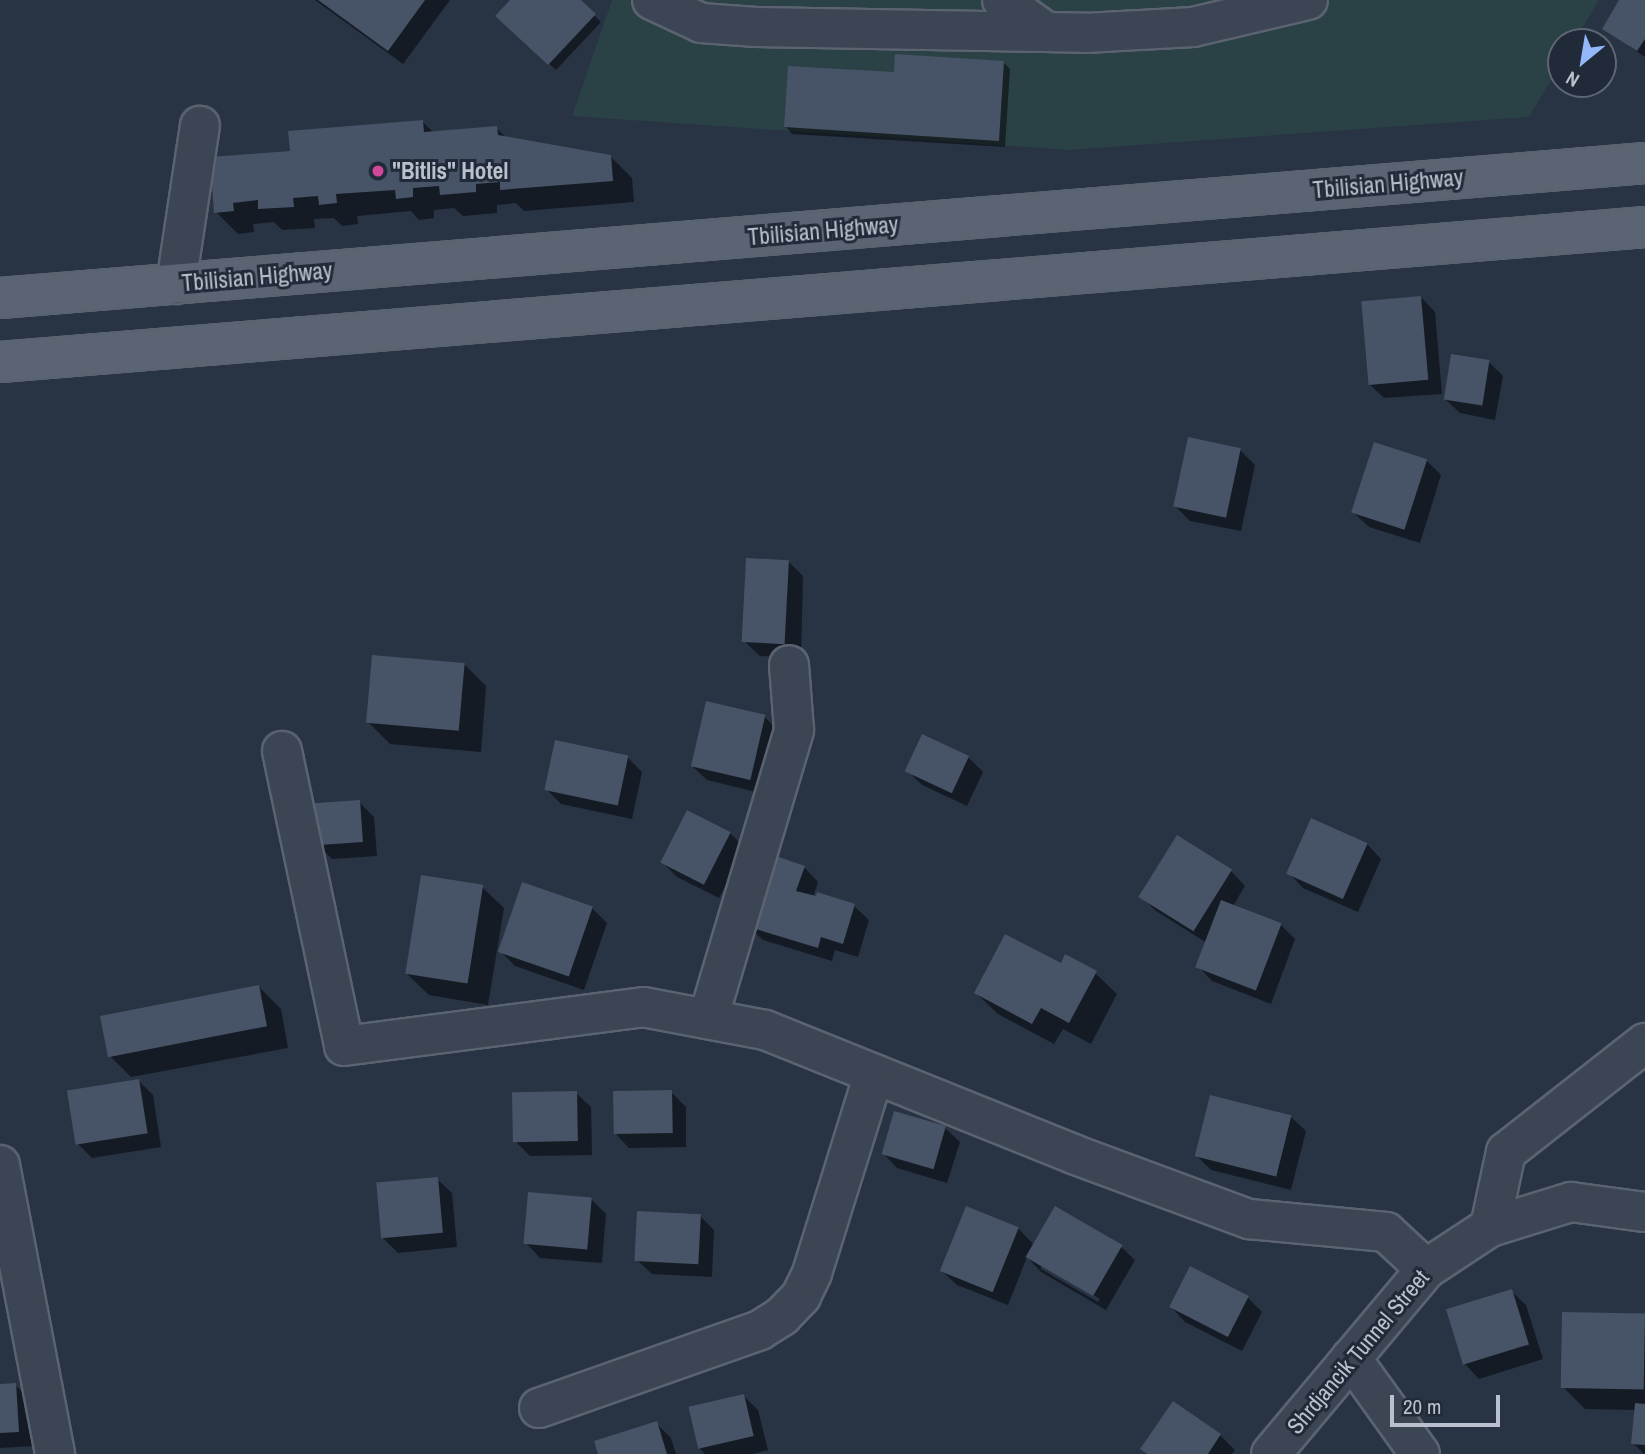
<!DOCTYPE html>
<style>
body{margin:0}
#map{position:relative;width:1645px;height:1454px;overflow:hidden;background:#283344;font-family:"Archivo Narrow",sans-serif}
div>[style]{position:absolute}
.green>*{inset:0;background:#2a4145}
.shadow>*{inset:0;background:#0007}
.building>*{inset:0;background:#475366;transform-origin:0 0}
.roads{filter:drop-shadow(2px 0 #5b6371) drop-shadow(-2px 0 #5b6371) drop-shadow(0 2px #5b6371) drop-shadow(0 -2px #5b6371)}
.minor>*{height:38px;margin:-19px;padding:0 19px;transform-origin:19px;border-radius:19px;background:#3c4553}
.major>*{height:38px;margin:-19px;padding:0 19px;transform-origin:19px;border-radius:19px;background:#5a6473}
.dots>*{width:19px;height:19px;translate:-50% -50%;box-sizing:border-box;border:4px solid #202a39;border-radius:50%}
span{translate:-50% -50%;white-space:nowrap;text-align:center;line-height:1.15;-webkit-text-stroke:6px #202a39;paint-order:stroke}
.poi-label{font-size:23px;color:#bac0cd;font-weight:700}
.left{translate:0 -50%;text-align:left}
.street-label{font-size:23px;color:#bac0cd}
.north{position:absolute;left:1547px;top:28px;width:70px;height:70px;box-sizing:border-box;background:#202a39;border:2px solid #5e6674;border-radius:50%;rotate:210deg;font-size:19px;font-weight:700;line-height:28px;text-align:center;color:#bac0cd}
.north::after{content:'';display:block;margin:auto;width:24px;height:32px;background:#93b7f8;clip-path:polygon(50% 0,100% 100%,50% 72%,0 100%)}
.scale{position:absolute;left:1390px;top:1395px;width:110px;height:32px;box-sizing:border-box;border:4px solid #bac0cd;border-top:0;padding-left:9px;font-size:21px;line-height:24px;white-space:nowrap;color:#bac0cd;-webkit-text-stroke:5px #202a39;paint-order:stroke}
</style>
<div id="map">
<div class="green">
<i style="clip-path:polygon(612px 0,1599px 0,1574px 42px,1561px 42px,1561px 64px,1529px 117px,1069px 150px,572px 116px)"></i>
</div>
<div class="shadow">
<i style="clip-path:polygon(315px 0,450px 0,403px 64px)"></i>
<i style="clip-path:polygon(512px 0,578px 0,601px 22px,556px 70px,504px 23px)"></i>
<i style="clip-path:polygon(1621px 0,1645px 0,1645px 57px,1604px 29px)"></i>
<i style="clip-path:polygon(1003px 62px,1010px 69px,1005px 147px,792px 134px,786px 127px,896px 74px)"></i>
<i style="clip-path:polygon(423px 122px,434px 133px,496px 128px,507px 138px,610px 156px,632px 178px,634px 202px,524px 211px,516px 203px,497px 205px,497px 213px,463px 216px,454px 208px,434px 210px,434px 218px,419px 220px,411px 211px,357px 216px,358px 224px,342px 226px,334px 218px,314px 219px,315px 228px,282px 230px,274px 222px,253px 224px,254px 232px,238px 234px,216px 212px,292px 153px)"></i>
<i style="clip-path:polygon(1421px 297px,1435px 312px,1442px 394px,1384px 398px,1369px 384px)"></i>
<i style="clip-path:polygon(1489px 362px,1503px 376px,1495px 420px,1460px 413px,1445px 399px)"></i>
<i style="clip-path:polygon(1240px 450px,1255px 465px,1241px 531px,1190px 521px,1176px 507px)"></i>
<i style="clip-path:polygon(1426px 460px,1441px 475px,1420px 543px,1369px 527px,1354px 513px)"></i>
<i style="clip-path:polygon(789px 562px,803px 576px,801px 658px,760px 656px,745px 642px)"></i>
<i style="clip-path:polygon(465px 665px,486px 686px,481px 752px,390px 744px,368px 722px)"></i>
<i style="clip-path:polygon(707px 703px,765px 717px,779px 732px,764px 794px,707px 780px,692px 766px)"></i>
<i style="clip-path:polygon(627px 757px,642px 772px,632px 819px,561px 804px,546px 789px)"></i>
<i style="clip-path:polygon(968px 757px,983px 772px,967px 806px,922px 785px,907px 770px)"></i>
<i style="clip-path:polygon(359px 802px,374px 817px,377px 856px,332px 859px,318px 845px)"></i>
<i style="clip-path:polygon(730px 833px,745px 848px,719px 898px,677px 877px,663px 863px)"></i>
<i style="clip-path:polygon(1367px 844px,1381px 859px,1358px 912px,1303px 888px,1289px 873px)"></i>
<i style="clip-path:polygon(804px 867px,818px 882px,813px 897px,854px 906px,869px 920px,858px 957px,835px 950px,832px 961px,763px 940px,748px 926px)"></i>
<i style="clip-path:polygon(1231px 871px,1245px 886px,1233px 906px,1281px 925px,1295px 939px,1271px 1004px,1212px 981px,1198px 966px,1207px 943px,1156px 911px,1141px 896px)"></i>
<i style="clip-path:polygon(482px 887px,504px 908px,488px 1005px,429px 995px,407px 974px)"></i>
<i style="clip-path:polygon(592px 908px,607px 923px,584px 990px,515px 966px,501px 952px)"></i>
<i style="clip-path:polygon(1062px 965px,1095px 973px,1117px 994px,1091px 1044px,1063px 1029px,1054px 1044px,998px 1014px,976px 993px)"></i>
<i style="clip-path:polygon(259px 987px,281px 1009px,288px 1048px,131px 1077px,109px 1055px)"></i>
<i style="clip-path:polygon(138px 1080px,153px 1095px,161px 1147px,92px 1158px,78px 1144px)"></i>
<i style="clip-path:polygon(671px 1092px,686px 1107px,686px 1147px,629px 1148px,615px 1133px)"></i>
<i style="clip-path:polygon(576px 1093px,591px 1107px,592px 1155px,530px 1156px,515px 1141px)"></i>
<i style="clip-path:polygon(1291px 1117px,1306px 1131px,1291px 1190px,1211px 1170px,1197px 1156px)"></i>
<i style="clip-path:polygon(945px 1128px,960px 1142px,947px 1183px,897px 1168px,883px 1153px)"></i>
<i style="clip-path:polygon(437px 1179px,452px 1193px,457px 1247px,398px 1253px,383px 1238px)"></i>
<i style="clip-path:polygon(592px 1200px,606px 1214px,602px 1263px,540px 1258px,526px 1243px)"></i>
<i style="clip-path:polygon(700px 1216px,714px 1230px,712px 1277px,652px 1274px,637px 1260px)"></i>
<i style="clip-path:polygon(evenodd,1018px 1228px,1034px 1245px,1120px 1246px,1135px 1260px,1106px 1310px,1041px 1272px,1027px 1257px,1008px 1305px,957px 1285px,942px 1271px,1018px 1228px,1041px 1265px,1100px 1299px,1098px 1302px,1041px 1269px,1041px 1265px)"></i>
<i style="clip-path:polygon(1511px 1291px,1526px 1305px,1543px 1359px,1479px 1379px,1465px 1364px,1448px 1311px)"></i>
<i style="clip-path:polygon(1248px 1298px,1262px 1312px,1242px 1351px,1185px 1322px,1171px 1307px)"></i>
<i style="clip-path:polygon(1645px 1315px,1645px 1454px,1644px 1454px,1633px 1443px,1636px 1410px,1585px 1409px,1563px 1387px)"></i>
<i style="clip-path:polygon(15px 1385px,30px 1399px,33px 1446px,0 1448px,0 1386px)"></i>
<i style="clip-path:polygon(743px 1395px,758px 1410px,768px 1450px,753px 1454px,705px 1454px,700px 1449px)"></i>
<i style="clip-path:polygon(1174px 1404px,1220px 1435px,1235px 1450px,1232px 1454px,1147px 1454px,1142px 1449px)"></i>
<i style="clip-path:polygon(656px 1423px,671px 1438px,676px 1454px,600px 1454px)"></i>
</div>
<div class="building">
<i style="clip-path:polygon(318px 0,425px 0,388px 51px)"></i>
<i style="clip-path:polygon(510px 0,581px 0,596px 14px,548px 65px,495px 16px)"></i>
<i style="clip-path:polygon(1619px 0,1645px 0,1645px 39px,1637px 51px,1602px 29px)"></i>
<i style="clip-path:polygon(895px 54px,1004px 61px,999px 141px,784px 127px,788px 66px,894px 72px)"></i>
<i style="clip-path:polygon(423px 120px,424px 132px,497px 126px,498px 135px,611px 155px,613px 181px,500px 190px,500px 182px,476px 184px,476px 192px,440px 195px,439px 186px,413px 188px,413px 197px,396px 199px,395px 190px,336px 194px,337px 203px,319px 205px,318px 196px,293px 198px,294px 207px,258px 209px,258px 200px,233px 203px,234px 211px,214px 213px,210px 157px,290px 151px,288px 131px)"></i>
<i style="left:1421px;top:296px;width:84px;height:60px;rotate:85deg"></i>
<i style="left:1451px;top:354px;width:39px;height:46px;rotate:9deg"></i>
<i style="left:1188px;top:437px;width:54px;height:71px;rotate:12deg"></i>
<i style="left:1374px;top:442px;width:56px;height:74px;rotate:18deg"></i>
<i style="left:746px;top:558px;width:43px;height:84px;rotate:3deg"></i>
<i style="left:372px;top:655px;width:93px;height:68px;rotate:5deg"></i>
<i style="left:706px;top:701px;width:61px;height:67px;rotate:13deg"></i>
<i style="left:922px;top:734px;width:52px;height:41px;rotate:25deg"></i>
<i style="left:555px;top:740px;width:75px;height:51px;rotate:12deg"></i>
<i style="left:360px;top:800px;width:42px;height:47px;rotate:86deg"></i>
<i style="left:687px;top:810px;width:49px;height:59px;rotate:27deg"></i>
<i style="left:1311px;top:818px;width:62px;height:61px;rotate:24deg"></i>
<i style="left:1177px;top:835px;width:65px;height:73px;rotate:32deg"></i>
<i style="clip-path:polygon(770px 854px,805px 866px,796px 891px,816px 896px,817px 892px,855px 904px,843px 944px,821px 937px,818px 948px,746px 926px)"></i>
<i style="left:421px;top:875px;width:63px;height:100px;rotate:9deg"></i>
<i style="left:522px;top:882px;width:75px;height:74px;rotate:19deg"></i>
<i style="left:1221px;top:900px;width:65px;height:72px;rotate:21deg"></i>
<i style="clip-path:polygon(1005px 934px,1061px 963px,1065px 954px,1097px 971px,1069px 1023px,1041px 1008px,1032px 1024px,974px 993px)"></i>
<i style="left:259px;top:985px;width:42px;height:162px;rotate:79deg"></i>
<i style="left:139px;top:1079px;width:55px;height:73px;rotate:81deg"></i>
<i style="left:672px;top:1090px;width:43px;height:59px;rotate:89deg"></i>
<i style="left:577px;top:1091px;width:50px;height:65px;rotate:89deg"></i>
<i style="left:1210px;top:1095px;width:84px;height:63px;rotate:14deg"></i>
<i style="left:894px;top:1111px;width:54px;height:45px;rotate:16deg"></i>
<i style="left:438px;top:1177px;width:56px;height:62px;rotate:85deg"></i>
<i style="left:528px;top:1192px;width:64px;height:52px;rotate:5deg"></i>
<i style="left:966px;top:1206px;width:57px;height:70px;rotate:22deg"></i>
<i style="left:1055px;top:1206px;width:78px;height:59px;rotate:30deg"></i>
<i style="left:637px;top:1211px;width:64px;height:50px;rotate:3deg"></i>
<i style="left:1190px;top:1266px;width:66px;height:46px;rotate:27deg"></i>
<i style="left:1512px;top:1289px;width:58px;height:69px;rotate:73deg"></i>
<i style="left:1562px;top:1312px;width:83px;height:76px;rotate:1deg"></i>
<i style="clip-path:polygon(16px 1383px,19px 1432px,0 1433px,0 1384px)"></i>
<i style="left:744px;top:1394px;width:43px;height:57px;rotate:77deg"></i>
<i style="clip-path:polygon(1173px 1401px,1221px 1434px,1208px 1454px,1147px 1454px,1140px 1449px)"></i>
<i style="clip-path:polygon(1635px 1403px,1645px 1404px,1645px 1445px,1631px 1444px)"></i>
<i style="clip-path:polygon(657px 1421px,667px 1454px,598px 1454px,594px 1441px)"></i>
</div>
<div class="roads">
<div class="minor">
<i style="left:652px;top:0;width:54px;rotate:25.1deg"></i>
<i style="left:701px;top:23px;width:55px;rotate:4.2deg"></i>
<i style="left:756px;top:27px;width:330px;rotate:1deg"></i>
<i style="left:1086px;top:33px;width:107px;rotate:-3.2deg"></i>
<i style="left:1193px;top:27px;width:118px;rotate:-13.2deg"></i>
<i style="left:1002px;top:0;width:54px;rotate:36deg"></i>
<i style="left:176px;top:284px;width:160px;rotate:-81.4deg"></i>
<i style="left:282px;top:751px;width:301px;rotate:78.1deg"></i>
<i style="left:344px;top:1046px;width:302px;rotate:-7.4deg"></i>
<i style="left:643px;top:1007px;width:124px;rotate:10.7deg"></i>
<i style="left:765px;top:1030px;width:332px;rotate:21.9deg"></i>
<i style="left:1073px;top:1154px;width:188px;rotate:20.3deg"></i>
<i style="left:1249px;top:1219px;width:138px;rotate:5.4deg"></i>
<i style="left:1386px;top:1232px;width:54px;rotate:42.8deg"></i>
<i style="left:708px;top:1019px;width:302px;rotate:-73.4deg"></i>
<i style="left:794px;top:730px;width:65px;rotate:-94.4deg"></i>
<i style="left:0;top:1165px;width:294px;rotate:79.2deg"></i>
<i style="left:1490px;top:1227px;width:77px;rotate:-78deg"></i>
<i style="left:1506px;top:1152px;width:177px;rotate:-38.1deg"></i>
<i style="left:1351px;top:1358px;width:118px;rotate:54.3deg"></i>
<i style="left:539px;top:1408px;width:234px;rotate:-19.4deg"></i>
<i style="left:760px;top:1330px;width:26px;rotate:-32deg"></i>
<i style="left:782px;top:1316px;width:28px;rotate:-46deg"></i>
<i style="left:801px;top:1296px;width:25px;rotate:-64deg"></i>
<i style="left:812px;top:1273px;width:208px;rotate:-72.7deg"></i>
<i style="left:1271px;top:1454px;width:241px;rotate:-50deg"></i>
<i style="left:1426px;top:1269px;width:77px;rotate:-33.3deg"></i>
<i style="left:1490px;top:1227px;width:85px;rotate:-17.2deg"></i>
<i style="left:1571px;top:1202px;width:75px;rotate:7.7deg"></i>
</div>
<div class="major">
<i style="left:0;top:298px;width:1651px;rotate:-4.69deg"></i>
<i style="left:0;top:362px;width:1651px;rotate:-4.69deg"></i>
</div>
</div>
<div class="dots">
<i style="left:378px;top:171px;background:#d1479c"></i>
</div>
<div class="poi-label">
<span class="left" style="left:392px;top:171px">"Bitlis" Hotel</span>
</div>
<div class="street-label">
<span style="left:1388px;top:184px;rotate:-5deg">Tbilisian Highway</span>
<span style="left:823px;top:231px;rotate:-5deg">Tbilisian Highway</span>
<span style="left:257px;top:277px;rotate:-5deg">Tbilisian Highway</span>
<span style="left:1358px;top:1352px;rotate:-50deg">Shrdjancik Tunnel Street</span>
</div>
<div class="north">N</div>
<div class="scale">20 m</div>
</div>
